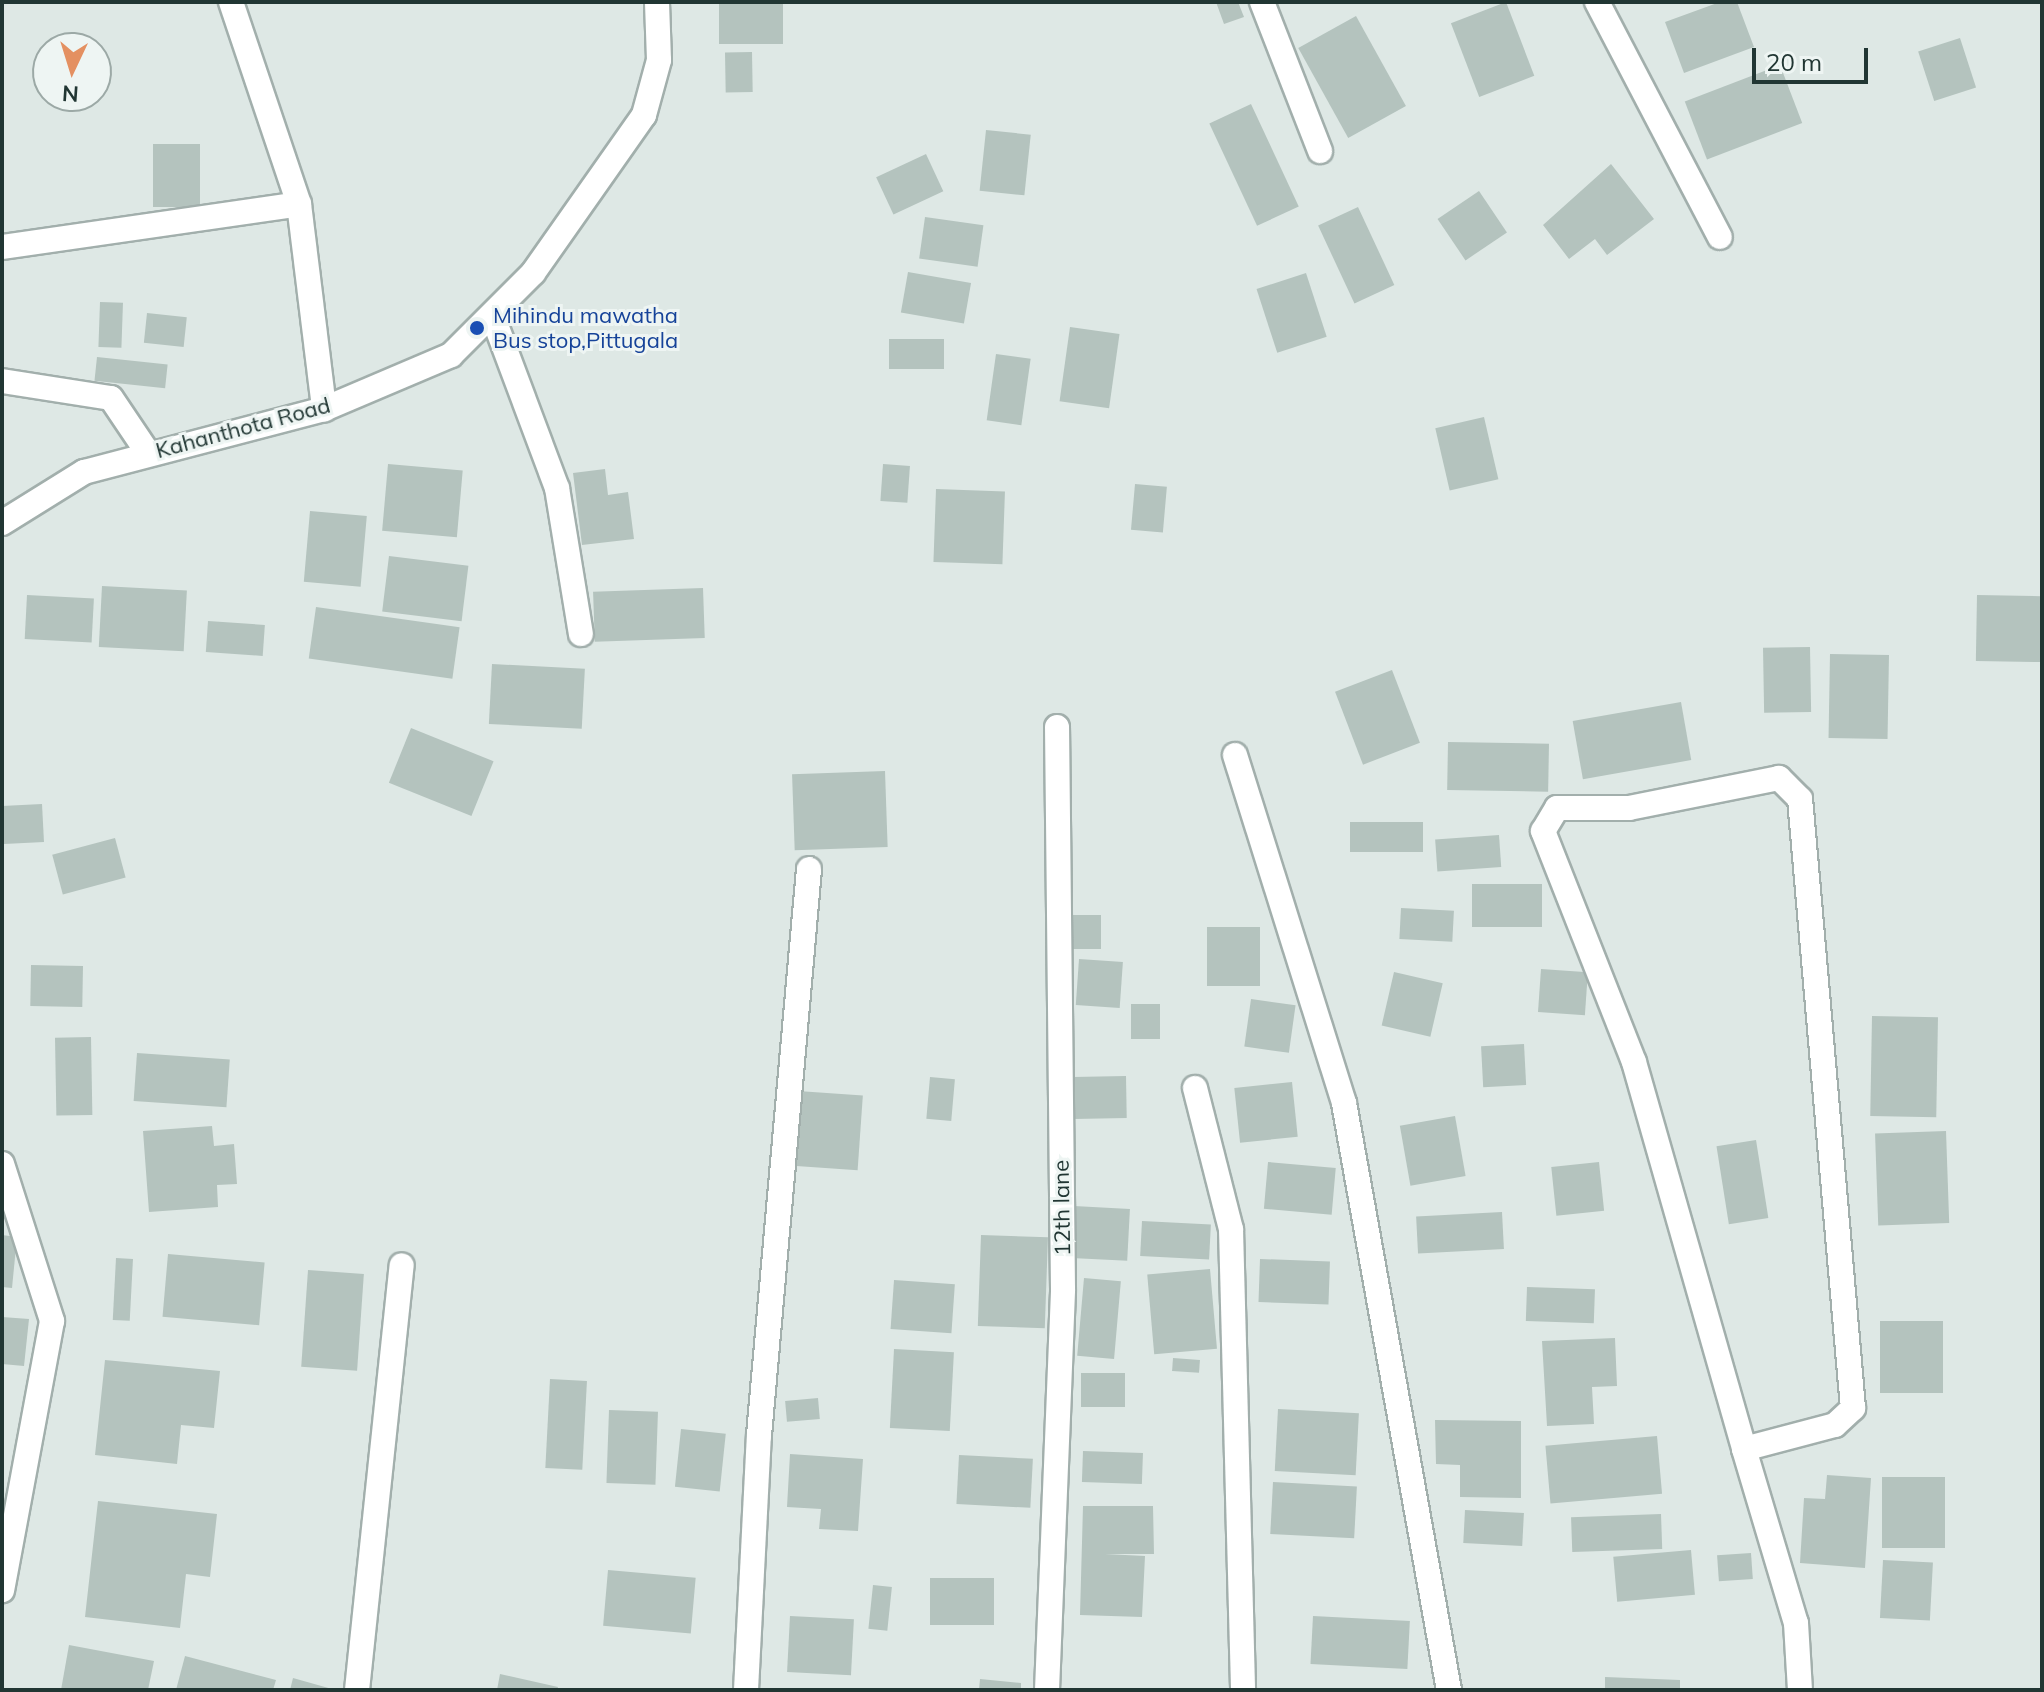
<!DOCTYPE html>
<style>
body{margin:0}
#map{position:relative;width:2044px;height:1692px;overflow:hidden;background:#dee8e5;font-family:Mulish,sans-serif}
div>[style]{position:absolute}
.building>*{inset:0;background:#b4c3be;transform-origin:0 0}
.roads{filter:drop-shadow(2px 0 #a2afac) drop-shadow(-2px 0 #a2afac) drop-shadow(0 2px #a2afac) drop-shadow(0 -2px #a2afac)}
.minor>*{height:24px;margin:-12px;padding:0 12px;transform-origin:12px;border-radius:12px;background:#fff}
.secondary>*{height:24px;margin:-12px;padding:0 12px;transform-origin:12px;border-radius:12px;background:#fff}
.dots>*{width:22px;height:22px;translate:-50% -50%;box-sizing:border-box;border:4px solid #eef5f3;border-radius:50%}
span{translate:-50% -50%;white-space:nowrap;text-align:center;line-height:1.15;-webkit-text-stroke:6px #eef5f3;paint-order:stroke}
.transit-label{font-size:22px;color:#164399}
.left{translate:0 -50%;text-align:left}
.street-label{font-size:22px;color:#213633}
.frame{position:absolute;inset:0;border:4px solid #213633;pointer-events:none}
.north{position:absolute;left:32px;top:32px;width:80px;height:80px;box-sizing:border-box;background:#eef5f3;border:2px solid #9ca9a6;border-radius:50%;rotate:184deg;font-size:22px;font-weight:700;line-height:32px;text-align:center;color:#213633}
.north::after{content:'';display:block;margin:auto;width:28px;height:36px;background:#e49061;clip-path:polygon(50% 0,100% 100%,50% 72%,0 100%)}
.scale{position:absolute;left:1752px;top:48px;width:116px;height:36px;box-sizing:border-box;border:4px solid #213633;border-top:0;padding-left:10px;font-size:24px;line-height:28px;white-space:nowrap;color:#213633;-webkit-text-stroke:6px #eef5f3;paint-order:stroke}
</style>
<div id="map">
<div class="building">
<i style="left:719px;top:2px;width:64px;height:42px"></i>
<i style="clip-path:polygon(1216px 2px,1238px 2px,1244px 17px,1224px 24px)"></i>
<i style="left:1506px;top:2px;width:79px;height:59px;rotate:69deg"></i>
<i style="clip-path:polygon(1720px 2px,1737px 2px,1754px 47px,1684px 73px,1665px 22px)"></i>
<i style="left:1356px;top:16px;width:103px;height:66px;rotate:61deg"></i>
<i style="left:1960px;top:38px;width:52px;height:44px;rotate:72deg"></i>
<i style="left:752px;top:52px;width:40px;height:27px;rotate:89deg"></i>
<i style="left:1780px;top:65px;width:62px;height:102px;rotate:69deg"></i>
<i style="left:1251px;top:104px;width:113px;height:46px;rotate:65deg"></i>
<i style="left:986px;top:130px;width:45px;height:61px;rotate:6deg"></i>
<i style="left:153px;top:144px;width:47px;height:63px"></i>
<i style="left:926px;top:154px;width:41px;height:55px;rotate:65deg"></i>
<i style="clip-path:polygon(1611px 164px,1654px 219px,1607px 255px,1595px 239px,1569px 259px,1543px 225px)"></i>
<i style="left:1479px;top:191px;width:50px;height:50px;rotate:56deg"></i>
<i style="left:1358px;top:207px;width:86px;height:44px;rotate:65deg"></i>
<i style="left:925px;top:217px;width:59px;height:42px;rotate:8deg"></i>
<i style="left:908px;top:272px;width:64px;height:41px;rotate:10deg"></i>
<i style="left:1306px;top:273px;width:67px;height:52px;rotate:72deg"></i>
<i style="left:100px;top:302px;width:23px;height:45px;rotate:2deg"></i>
<i style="left:147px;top:313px;width:40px;height:30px;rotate:6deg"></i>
<i style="left:1070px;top:327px;width:50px;height:75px;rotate:8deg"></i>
<i style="left:944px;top:339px;width:30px;height:55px;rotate:90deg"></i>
<i style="left:996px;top:354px;width:35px;height:67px;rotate:8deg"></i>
<i style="left:97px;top:357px;width:71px;height:24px;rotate:6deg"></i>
<i style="left:1484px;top:417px;width:64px;height:50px;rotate:77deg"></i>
<i style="left:388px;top:464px;width:75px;height:67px;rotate:5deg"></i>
<i style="left:883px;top:464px;width:27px;height:37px;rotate:4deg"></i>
<i style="clip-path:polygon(605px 469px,608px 495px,628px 492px,634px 539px,582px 545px,573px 473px)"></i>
<i style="left:1135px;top:484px;width:32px;height:46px;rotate:5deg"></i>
<i style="left:936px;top:489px;width:69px;height:73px;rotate:2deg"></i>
<i style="left:310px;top:511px;width:57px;height:71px;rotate:5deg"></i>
<i style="left:389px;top:556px;width:80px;height:56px;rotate:7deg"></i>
<i style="left:102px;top:586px;width:85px;height:61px;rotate:3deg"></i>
<i style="left:703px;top:588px;width:50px;height:110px;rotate:88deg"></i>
<i style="left:27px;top:595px;width:67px;height:44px;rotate:3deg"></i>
<i style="left:1977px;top:595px;width:65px;height:66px;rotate:1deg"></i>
<i style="left:316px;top:607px;width:145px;height:52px;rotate:8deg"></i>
<i style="left:208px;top:621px;width:57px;height:31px;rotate:4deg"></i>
<i style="left:1810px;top:647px;width:65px;height:47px;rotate:89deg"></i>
<i style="left:1830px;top:654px;width:59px;height:84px;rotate:1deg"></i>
<i style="left:492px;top:664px;width:93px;height:60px;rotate:3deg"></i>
<i style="left:1392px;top:670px;width:78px;height:61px;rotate:69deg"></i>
<i style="left:1681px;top:702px;width:59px;height:110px;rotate:80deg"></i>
<i style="left:411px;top:728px;width:89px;height:59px;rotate:22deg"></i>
<i style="left:1448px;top:742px;width:101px;height:48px;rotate:1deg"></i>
<i style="left:885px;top:771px;width:76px;height:93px;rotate:88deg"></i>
<i style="left:42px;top:804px;width:38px;height:40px;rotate:87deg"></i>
<i style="left:1350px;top:822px;width:73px;height:30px"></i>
<i style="left:1499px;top:835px;width:32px;height:64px;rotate:86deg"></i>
<i style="left:115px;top:838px;width:41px;height:65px;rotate:75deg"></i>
<i style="left:1472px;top:884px;width:70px;height:43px"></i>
<i style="left:1401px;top:908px;width:53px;height:31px;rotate:3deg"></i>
<i style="left:1069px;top:915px;width:32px;height:34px"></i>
<i style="left:1207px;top:927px;width:53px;height:59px"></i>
<i style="left:1079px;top:959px;width:44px;height:46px;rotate:4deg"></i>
<i style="left:31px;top:965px;width:52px;height:41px;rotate:1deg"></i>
<i style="left:1541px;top:969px;width:47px;height:43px;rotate:4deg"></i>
<i style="left:1394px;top:972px;width:50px;height:55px;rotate:13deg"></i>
<i style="left:1251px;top:999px;width:45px;height:48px;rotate:8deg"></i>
<i style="left:1131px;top:1004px;width:29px;height:35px"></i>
<i style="left:1872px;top:1016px;width:66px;height:100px;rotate:1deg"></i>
<i style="left:91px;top:1037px;width:78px;height:36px;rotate:89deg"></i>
<i style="left:1524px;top:1044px;width:41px;height:43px;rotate:87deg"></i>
<i style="left:137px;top:1053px;width:93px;height:48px;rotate:4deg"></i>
<i style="left:1126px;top:1076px;width:42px;height:53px;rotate:89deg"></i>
<i style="left:930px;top:1077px;width:25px;height:42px;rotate:5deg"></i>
<i style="left:1292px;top:1082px;width:55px;height:58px;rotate:84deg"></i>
<i style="left:798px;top:1091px;width:65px;height:75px;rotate:4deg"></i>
<i style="left:1455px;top:1116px;width:61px;height:56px;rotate:80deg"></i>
<i style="clip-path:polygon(212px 1126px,214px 1146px,234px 1144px,237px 1184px,217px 1185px,218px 1207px,149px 1212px,143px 1131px)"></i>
<i style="left:1946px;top:1131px;width:92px;height:71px;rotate:88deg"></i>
<i style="left:1756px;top:1140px;width:79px;height:40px;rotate:81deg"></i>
<i style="left:1268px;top:1162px;width:68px;height:47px;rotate:5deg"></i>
<i style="left:1599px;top:1162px;width:49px;height:48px;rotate:84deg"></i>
<i style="left:1074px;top:1206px;width:56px;height:52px;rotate:3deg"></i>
<i style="left:1502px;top:1212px;width:37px;height:86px;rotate:87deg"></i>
<i style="left:1142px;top:1221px;width:69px;height:35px;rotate:3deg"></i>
<i style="clip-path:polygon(2px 1235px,17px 1237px,12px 1288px,2px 1287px)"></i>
<i style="left:981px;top:1235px;width:67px;height:91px;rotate:2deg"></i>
<i style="left:168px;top:1254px;width:97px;height:63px;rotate:5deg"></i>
<i style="left:116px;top:1258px;width:17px;height:62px;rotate:3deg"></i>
<i style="left:1260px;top:1259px;width:70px;height:43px;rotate:2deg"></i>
<i style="left:1210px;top:1269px;width:80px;height:63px;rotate:85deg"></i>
<i style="left:308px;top:1270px;width:56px;height:97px;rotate:4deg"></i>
<i style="left:1084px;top:1278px;width:37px;height:78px;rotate:5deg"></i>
<i style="left:894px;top:1280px;width:61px;height:49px;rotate:4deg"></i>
<i style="left:1527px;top:1287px;width:68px;height:34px;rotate:2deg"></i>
<i style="clip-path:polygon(2px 1317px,29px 1319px,24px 1366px,2px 1364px)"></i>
<i style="left:1880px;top:1321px;width:63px;height:72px"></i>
<i style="clip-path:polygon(1615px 1338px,1617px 1386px,1592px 1387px,1594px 1424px,1547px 1426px,1542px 1341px)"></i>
<i style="left:894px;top:1349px;width:60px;height:79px;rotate:3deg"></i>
<i style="left:1173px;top:1358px;width:27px;height:13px;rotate:4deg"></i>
<i style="clip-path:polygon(105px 1360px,220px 1371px,214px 1428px,181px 1425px,177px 1464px,95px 1455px)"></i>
<i style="left:1125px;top:1373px;width:34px;height:44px;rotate:90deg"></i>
<i style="left:550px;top:1379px;width:37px;height:89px;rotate:3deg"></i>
<i style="left:818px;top:1398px;width:21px;height:33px;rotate:85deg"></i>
<i style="left:1278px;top:1409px;width:81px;height:62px;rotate:3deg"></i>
<i style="left:609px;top:1410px;width:49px;height:73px;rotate:2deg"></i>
<i style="clip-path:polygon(1435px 1420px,1521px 1421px,1521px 1498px,1460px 1497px,1460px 1465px,1436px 1464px)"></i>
<i style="left:681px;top:1429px;width:45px;height:58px;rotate:6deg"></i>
<i style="left:1657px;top:1436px;width:58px;height:112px;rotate:85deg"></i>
<i style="left:1083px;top:1451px;width:60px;height:31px;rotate:2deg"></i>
<i style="clip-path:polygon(790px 1454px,863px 1459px,858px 1531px,819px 1529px,821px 1509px,787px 1507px)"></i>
<i style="left:959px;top:1455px;width:74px;height:49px;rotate:3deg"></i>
<i style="clip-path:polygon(1827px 1475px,1871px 1478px,1865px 1568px,1800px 1563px,1804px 1498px,1825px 1499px)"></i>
<i style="left:1882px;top:1477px;width:63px;height:71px"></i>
<i style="left:1273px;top:1482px;width:84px;height:52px;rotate:3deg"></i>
<i style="clip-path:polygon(98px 1501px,217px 1514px,210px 1577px,186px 1574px,180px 1628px,85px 1617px)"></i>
<i style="clip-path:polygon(1083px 1506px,1153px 1506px,1154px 1554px,1105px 1554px,1145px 1556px,1142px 1617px,1080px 1615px)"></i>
<i style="left:1465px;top:1510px;width:59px;height:33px;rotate:3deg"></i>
<i style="left:1661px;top:1514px;width:35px;height:90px;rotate:88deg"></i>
<i style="left:1691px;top:1550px;width:45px;height:78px;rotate:85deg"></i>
<i style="left:1751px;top:1553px;width:26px;height:34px;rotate:86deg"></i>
<i style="left:1883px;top:1560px;width:50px;height:58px;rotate:3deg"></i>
<i style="left:608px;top:1570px;width:88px;height:56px;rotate:5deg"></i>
<i style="left:930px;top:1578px;width:64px;height:47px"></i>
<i style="left:873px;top:1585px;width:19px;height:44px;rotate:6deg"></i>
<i style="left:790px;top:1616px;width:64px;height:56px;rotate:3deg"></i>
<i style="left:1313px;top:1616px;width:97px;height:48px;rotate:3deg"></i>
<i style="clip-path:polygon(69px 1645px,154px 1661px,148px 1690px,61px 1690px)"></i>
<i style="clip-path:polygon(185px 1656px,276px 1680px,273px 1690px,176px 1690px)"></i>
<i style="clip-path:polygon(500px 1674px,558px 1687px,557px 1690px,497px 1690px)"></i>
<i style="clip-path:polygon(1605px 1677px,1680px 1680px,1680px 1690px,1605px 1690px)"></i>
<i style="clip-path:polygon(293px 1678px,332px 1689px,331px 1690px,290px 1690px)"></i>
<i style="clip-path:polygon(980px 1679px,1021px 1683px,1021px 1690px,979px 1690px)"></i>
</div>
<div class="roads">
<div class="minor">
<i style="left:231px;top:2px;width:213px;rotate:71.4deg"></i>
<i style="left:299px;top:204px;width:207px;rotate:83deg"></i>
<i style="left:1262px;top:2px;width:160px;rotate:68.7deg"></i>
<i style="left:1597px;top:2px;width:265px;rotate:62.4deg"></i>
<i style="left:2px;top:247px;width:300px;rotate:-8.2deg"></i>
<i style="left:493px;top:317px;width:183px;rotate:69.5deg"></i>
<i style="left:557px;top:488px;width:148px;rotate:80.7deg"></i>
<i style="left:2px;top:381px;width:110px;rotate:8.9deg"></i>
<i style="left:111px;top:398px;width:66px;rotate:56.1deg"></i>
<i style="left:1235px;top:755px;width:365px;rotate:72.6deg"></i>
<i style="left:1344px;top:1103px;width:596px;rotate:79.86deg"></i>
<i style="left:1195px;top:1088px;width:146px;rotate:75.7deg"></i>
<i style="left:1231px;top:1229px;width:461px;rotate:88.5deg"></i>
<i style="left:1744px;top:1449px;width:94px;rotate:-14.8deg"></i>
<i style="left:1835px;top:1425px;width:25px;rotate:-43deg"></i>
<i style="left:1853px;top:1408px;width:611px;rotate:-94.97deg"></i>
<i style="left:1800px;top:799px;width:30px;rotate:-135deg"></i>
<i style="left:1779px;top:778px;width:153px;rotate:168.7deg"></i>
<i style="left:1629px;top:808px;width:72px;rotate:180deg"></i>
<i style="left:1557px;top:808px;width:27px;rotate:121deg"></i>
<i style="left:1543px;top:831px;width:248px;rotate:68.5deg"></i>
<i style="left:1634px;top:1062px;width:402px;rotate:74.1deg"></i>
<i style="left:1744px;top:1449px;width:182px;rotate:73.4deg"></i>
<i style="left:1796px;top:1623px;width:67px;rotate:86.6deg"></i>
<i style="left:357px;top:1690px;width:427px;rotate:-84deg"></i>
<i style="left:746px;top:1690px;width:255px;rotate:-87.1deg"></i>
<i style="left:759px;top:1435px;width:568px;rotate:-84.95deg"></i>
<i style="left:1047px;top:1690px;width:401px;rotate:-87.7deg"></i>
<i style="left:1063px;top:1289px;width:562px;rotate:-90.61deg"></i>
</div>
<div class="secondary">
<i style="left:2px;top:523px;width:97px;rotate:-31.9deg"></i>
<i style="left:84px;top:472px;width:248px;rotate:-14.7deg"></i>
<i style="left:324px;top:409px;width:138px;rotate:-23deg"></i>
<i style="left:451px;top:355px;width:116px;rotate:-45deg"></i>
<i style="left:533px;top:273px;width:193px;rotate:-54.9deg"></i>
<i style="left:644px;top:115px;width:57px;rotate:-74.7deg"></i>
<i style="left:659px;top:60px;width:58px;rotate:-92deg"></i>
<i style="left:2px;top:1164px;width:165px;rotate:72.3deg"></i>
<i style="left:52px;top:1321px;width:274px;rotate:100.5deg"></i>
</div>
</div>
<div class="dots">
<i style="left:477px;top:328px;background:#1a4fb4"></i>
</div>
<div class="transit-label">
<span class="left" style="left:493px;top:328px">Mihindu mawatha<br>Bus stop,Pittugala</span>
</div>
<div class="street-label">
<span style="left:243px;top:428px;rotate:-15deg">Kahanthota Road</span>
<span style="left:1062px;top:1208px;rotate:-91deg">12th lane</span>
</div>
<div class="frame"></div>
<div class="north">N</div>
<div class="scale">20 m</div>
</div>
